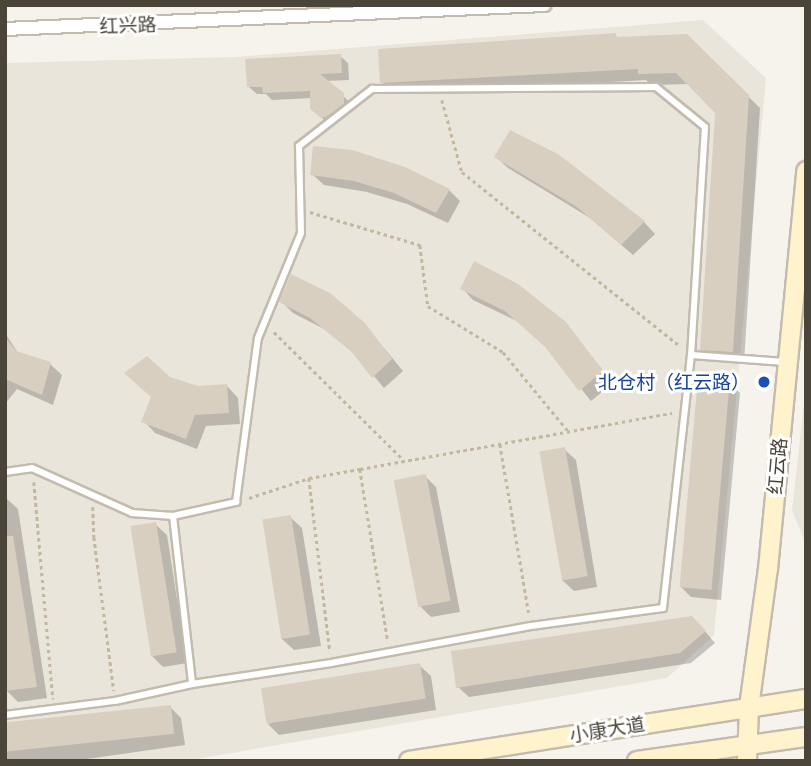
<!DOCTYPE html>
<meta charset="utf-8">
<style>
body{margin:0}
#map{position:relative;width:811px;height:766px;overflow:hidden;background:#f6f3ec;font-family:"Golos Text","Noto Sans SC",sans-serif}
div>[style]{position:absolute}
.residential>*{inset:0;background:#eae5da}
.shadow>*{inset:0;background:#0003}
.building>*{inset:0;background:#d8cfc1;transform-origin:0 0}
.path>*{height:2.5px;margin-top:-1.25px;transform-origin:0;background:repeating-linear-gradient(90deg,#c4b79f 0 3.5px,transparent 0 7px)}
.roads{filter:drop-shadow(2px 0 #c2bbae) drop-shadow(-2px 0 #c2bbae) drop-shadow(0 2px #c2bbae) drop-shadow(0 -2px #c2bbae)}
.lane>*{height:6px;margin:-3px;padding:0 3px;transform-origin:3px;border-radius:3px;background:#fff}
.street>*{height:12px;margin:-6px;padding:0 6px;transform-origin:6px;border-radius:6px;background:#fff}
.secondary>*{height:18px;margin:-9px;padding:0 9px;transform-origin:9px;border-radius:9px;background:#fff3cd}
.dots>*{width:19px;height:19px;translate:-50% -50%;box-sizing:border-box;border:4px solid #fff;border-radius:50%}
span{translate:-50% -50%;white-space:nowrap;text-align:center;line-height:1.15;-webkit-text-stroke:6px #fff;paint-order:stroke}
.street-label{font-size:19px;color:#4b4439}
.transit-label{font-size:19px;color:#164399}
.right{translate:-100% -50%;text-align:right}
.frame{position:absolute;inset:0;border:7px solid #4b4439;pointer-events:none}
</style>
<div id="map">
<div class="residential">
<i style="clip-path:polygon(703px 20px,766px 78px,714px 635px,667px 678px,185px 761px,5px 761px,5px 63px,234px 57px)"></i>
<i style="clip-path:polygon(806px 385px,806px 545px,792px 510px)"></i>
</div>
<div class="shadow">
<i style="clip-path:polygon(615px 35px,618px 38px,686px 36px,760px 108px,744px 363px,713px 361px,702px 349px,717px 112px,689px 84px,651px 85px,646px 80px,393px 94px,382px 82px)"></i>
<i style="clip-path:polygon(340px 56px,348px 63px,349px 80px,326px 81px,351px 103px,351px 111px,330px 125px,321px 117px,312px 98px,272px 100px,266px 94px,257px 94px,249px 87px)"></i>
<i style="clip-path:polygon(496px 157px,644px 222px,655px 234px,633px 255px,590px 218px,508px 168px)"></i>
<i style="clip-path:polygon(312px 174px,449px 190px,460px 201px,448px 223px,407px 204px,367px 192px,324px 185px)"></i>
<i style="clip-path:polygon(462px 288px,565px 323px,613px 383px,591px 401px,550px 350px,519px 322px,473px 300px)"></i>
<i style="clip-path:polygon(281px 301px,364px 324px,403px 371px,384px 388px,357px 356px,324px 329px,293px 313px)"></i>
<i style="clip-path:polygon(5px 333px,18px 353px,50px 364px,62px 375px,53px 405px,17px 389px,5px 404px)"></i>
<i style="clip-path:polygon(170px 378px,198px 388px,227px 386px,238px 398px,240px 424px,206px 426px,197px 449px,155px 433px,144px 421px,152px 397px)"></i>
<i style="clip-path:polygon(729px 382px,740px 393px,721px 600px,691px 597px,680px 586px)"></i>
<i style="clip-path:polygon(564px 449px,576px 460px,597px 587px,574px 591px,562px 580px)"></i>
<i style="clip-path:polygon(425px 476px,436px 487px,460px 612px,431px 617px,420px 606px)"></i>
<i style="clip-path:polygon(6px 498px,18px 509px,47px 698px,18px 702px,7px 691px,5px 682px)"></i>
<i style="clip-path:polygon(290px 517px,302px 528px,321px 646px,294px 650px,282px 639px)"></i>
<i style="clip-path:polygon(155px 524px,167px 535px,187px 663px,163px 667px,152px 656px)"></i>
<i style="clip-path:polygon(703px 629px,715px 643px,691px 663px,469px 697px,458px 687px)"></i>
<i style="clip-path:polygon(419px 665px,431px 676px,436px 710px,279px 735px,268px 724px)"></i>
<i style="clip-path:polygon(170px 707px,181px 718px,185px 745px,73px 761px,5px 761px,5px 730px)"></i>
</div>
<div class="building">
<i style="clip-path:polygon(616px 33px,616px 37px,687px 34px,749px 95px,733px 352px,700px 350px,715px 113px,676px 73px,638px 74px,638px 69px,380px 83px,378px 49px)"></i>
<i style="clip-path:polygon(341px 54px,342px 73px,320px 74px,344px 93px,344px 104px,326px 117px,321px 118px,310px 109px,310px 91px,263px 93px,262px 87px,247px 87px,245px 59px)"></i>
<i style="clip-path:polygon(510px 130px,558px 154px,645px 221px,621px 245px,577px 207px,494px 157px)"></i>
<i style="clip-path:polygon(313px 146px,352px 150px,405px 167px,450px 189px,436px 213px,394px 193px,354px 181px,310px 175px)"></i>
<i style="clip-path:polygon(474px 261px,518px 284px,566px 322px,603px 371px,579px 391px,545px 347px,505px 311px,460px 289px)"></i>
<i style="clip-path:polygon(291px 274px,330px 293px,365px 323px,392px 359px,372px 378px,351px 351px,310px 318px,279px 302px)"></i>
<i style="clip-path:polygon(5px 337px,16px 351px,51px 362px,42px 395px,5px 379px)"></i>
<i style="clip-path:polygon(147px 356px,170px 377px,198px 386px,227px 384px,229px 413px,195px 415px,186px 439px,141px 422px,151px 397px,124px 373px)"></i>
<i style="left:698px;top:377px;width:32px;height:211px;rotate:5deg"></i>
<i style="left:565px;top:447px;width:131px;height:26px;rotate:80deg"></i>
<i style="left:426px;top:474px;width:129px;height:33px;rotate:79deg"></i>
<i style="left:291px;top:515px;width:121px;height:29px;rotate:81deg"></i>
<i style="left:156px;top:522px;width:132px;height:26px;rotate:81deg"></i>
<i style="clip-path:polygon(5px 536px,13px 536px,37px 687px,5px 691px)"></i>
<i style="clip-path:polygon(692px 616px,706px 631px,680px 653px,456px 688px,451px 651px)"></i>
<i style="left:420px;top:663px;width:36px;height:161px;rotate:81deg"></i>
<i style="left:171px;top:705px;width:29px;height:168px;rotate:84deg"></i>
</div>
<div class="path">
<i style="left:442px;top:100px;width:75px;rotate:74.5deg"></i>
<i style="left:462px;top:172px;width:279px;rotate:38.6deg"></i>
<i style="left:310px;top:212px;width:115px;rotate:16.7deg"></i>
<i style="left:420px;top:245px;width:62px;rotate:82.5deg"></i>
<i style="left:428px;top:306px;width:88px;rotate:31.5deg"></i>
<i style="left:503px;top:352px;width:104px;rotate:50.5deg"></i>
<i style="left:274px;top:332px;width:182px;rotate:44.6deg"></i>
<i style="left:500px;top:444px;width:171px;rotate:80.3deg"></i>
<i style="left:360px;top:469px;width:317px;rotate:-10.2deg"></i>
<i style="left:309px;top:478px;width:175px;rotate:83.1deg"></i>
<i style="left:34px;top:482px;width:218px;rotate:85deg"></i>
<i style="left:249px;top:498px;width:63px;rotate:-18.4deg"></i>
<i style="left:309px;top:478px;width:52px;rotate:-10deg"></i>
<i style="left:360px;top:469px;width:175px;rotate:80.8deg"></i>
<i style="left:93px;top:507px;width:30px;rotate:88deg"></i>
<i style="left:94px;top:537px;width:155px;rotate:82.6deg"></i>
</div>
<div class="roads">
<div class="lane">
<i style="left:5px;top:472px;width:27px;rotate:-8deg"></i>
<i style="left:32px;top:468px;width:110px;rotate:24.2deg"></i>
<i style="left:132px;top:513px;width:41px;rotate:4.2deg"></i>
<i style="left:173px;top:516px;width:65px;rotate:-12.5deg"></i>
<i style="left:236px;top:502px;width:165px;rotate:-82.4deg"></i>
<i style="left:258px;top:338px;width:113px;rotate:-67.7deg"></i>
<i style="left:301px;top:233px;width:87px;rotate:-91.3deg"></i>
<i style="left:299px;top:146px;width:93px;rotate:-38deg"></i>
<i style="left:372px;top:89px;width:284px;rotate:-0.4deg"></i>
<i style="left:656px;top:87px;width:63px;rotate:39.2deg"></i>
<i style="left:705px;top:127px;width:228px;rotate:93.5deg"></i>
<i style="left:691px;top:355px;width:94px;rotate:4.3deg"></i>
<i style="left:173px;top:516px;width:169px;rotate:83.5deg"></i>
<i style="left:5px;top:715px;width:111px;rotate:-7.3deg"></i>
<i style="left:115px;top:701px;width:79px;rotate:-12.4deg"></i>
<i style="left:192px;top:684px;width:141px;rotate:-8.6deg"></i>
<i style="left:331px;top:663px;width:203px;rotate:-10.5deg"></i>
<i style="left:531px;top:626px;width:133px;rotate:-7.8deg"></i>
<i style="left:663px;top:608px;width:255px;rotate:-83.7deg"></i>
</div>
<div class="street">
<i style="left:5px;top:29px;width:540px;rotate:-2.55deg"></i>
</div>
<div class="secondary">
<i style="left:409px;top:761px;width:402px;rotate:-8.9deg"></i>
<i style="left:637px;top:761px;width:171px;rotate:-8.1deg"></i>
<i style="left:747px;top:761px;width:54px;rotate:-87.9deg"></i>
<i style="left:749px;top:707px;width:139px;rotate:-82.2deg"></i>
<i style="left:768px;top:569px;width:400px;rotate:-84.5deg"></i>
</div>
</div>
<div class="dots">
<i style="left:764px;top:382px;background:#1a4fb4"></i>
</div>
<div class="street-label">
<span style="left:128px;top:25px;rotate:-2deg">红兴路</span>
<span style="left:777px;top:466px;rotate:-85deg">红云路</span>
<span style="left:607px;top:729px;rotate:-9deg">小康大道</span>
</div>
<div class="transit-label">
<span class="right" style="left:750px;top:382px">北仓村（红云路）</span>
</div>
<div class="frame"></div>
</div>
